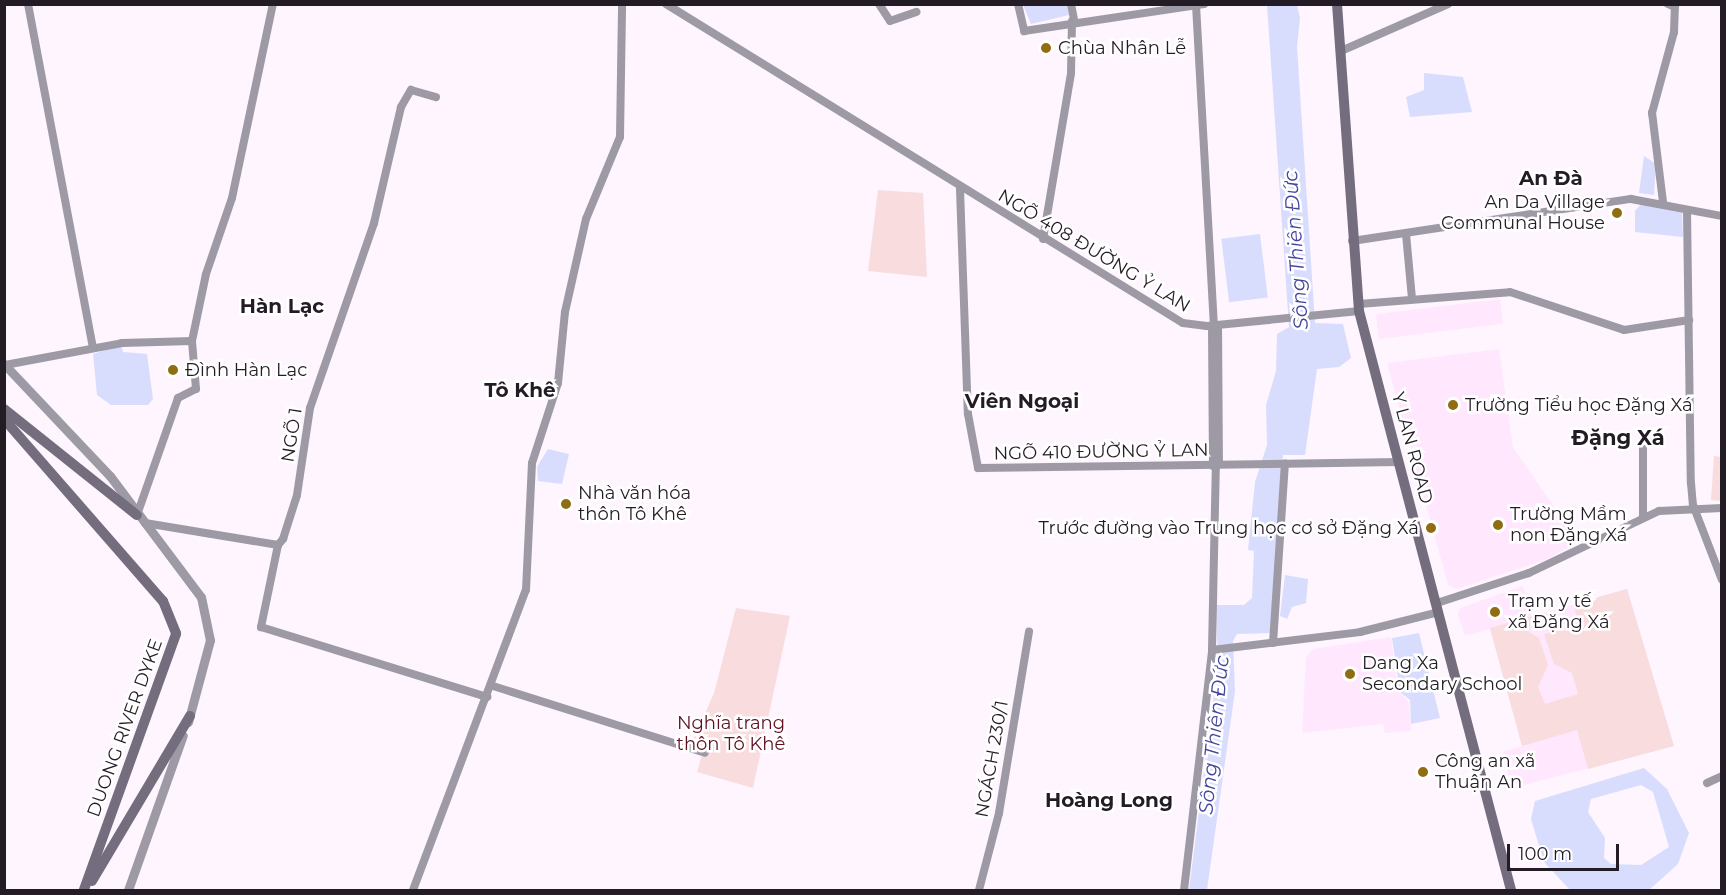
<!DOCTYPE html>
<meta charset="utf-8">
<style>
body{margin:0}
#map{position:relative;width:1726px;height:895px;overflow:hidden;background:#fef5fe;font-family:Montserrat,sans-serif}
div>[style]{position:absolute}
.built>*{inset:0;background:#ffe8fe;transform-origin:0 0}
.green>*{inset:0;background:#f9dcde}
.water>*{inset:0;background:#d8ddfd;transform-origin:0 0}
.minor>*{height:8px;margin:-4px;padding:0 4px;transform-origin:4px;border-radius:4px;background:#9e9aa5}
.tertiary>*{height:9px;margin:-4.5px;padding:0 4.5px;transform-origin:4.5px;border-radius:4.5px;background:#9e9aa5}
.secondary>*{height:10px;margin:-5px;padding:0 5px;transform-origin:5px;border-radius:5px;background:#736d7d}
.dots>*{width:16px;height:16px;translate:-50% -50%;box-sizing:border-box;border:3px solid #fff;border-radius:50%}
span{translate:-50% -50%;white-space:nowrap;text-align:center;line-height:1.15;-webkit-text-stroke:5px #fff;paint-order:stroke}
.poi-label{font-size:18px;color:#241c24}
.left{translate:0 -50%;text-align:left}
.right{translate:-100% -50%;text-align:right}
.street-label{font-size:18px;color:#241c24}
.park-label{font-size:18px;color:#5f0f21}
.neighbourhood-label{font-size:20px;color:#241c24;font-weight:700}
.water-label{font-size:20px;color:#45459d;font-style:italic}
.quarter-label{font-size:21px;color:#241c24;font-weight:700}
.frame{position:absolute;inset:0;border:6px solid #241c24;pointer-events:none}
.scale{position:absolute;left:1507px;top:844px;width:112px;height:27px;box-sizing:border-box;border:3px solid #241c24;border-top:0;padding-left:8px;font-size:18px;line-height:21px;white-space:nowrap;color:#241c24;-webkit-text-stroke:4px #fff;paint-order:stroke}
</style>
<div id="map">
<div class="built">
<i style="left:1500px;top:299px;width:25px;height:125px;rotate:83deg"></i>
<i style="clip-path:polygon(1499px 349px,1513px 447px,1578px 542px,1545px 560px,1457px 589px,1448px 585px,1387px 363px)"></i>
<i style="clip-path:polygon(1523px 586px,1532px 616px,1627px 589px,1674px 746px,1512px 788px,1502px 752px,1522px 746px,1490px 629px,1465px 636px,1458px 615px,1460px 608px)"></i>
<i style="clip-path:polygon(1391px 637px,1398px 691px,1409px 702px,1411px 731px,1385px 733px,1383px 724px,1302px 733px,1306px 658px,1313px 649px)"></i>
</div>
<div class="green">
<i style="clip-path:polygon(878px 190px,923px 193px,927px 277px,868px 271px)"></i>
<i style="clip-path:polygon(1714px 456px,1721px 457px,1721px 501px,1711px 500px)"></i>
<i style="clip-path:polygon(1627px 589px,1674px 746px,1588px 769px,1577px 730px,1522px 746px,1490px 628px,1532px 616px,1529px 632px,1539px 638px,1548px 665px,1538px 687px,1545px 704px,1578px 694px,1572px 673px,1554px 664px,1544px 634px,1579px 624px,1573px 604px)"></i>
<i style="clip-path:polygon(736px 608px,790px 616px,753px 788px,697px 772px,703px 751px,690px 747px,714px 693px)"></i>
</div>
<div class="water">
<i style="clip-path:polygon(1023px 5px,1067px 5px,1069px 15px,1031px 24px)"></i>
<i style="clip-path:polygon(1267px 5px,1297px 5px,1300px 18px,1297px 47px,1315px 323px,1343px 324px,1351px 358px,1339px 367px,1317px 369px,1305px 455px,1283px 455px,1271px 633px,1237px 634px,1233px 641px,1235px 691px,1207px 890px,1189px 890px,1218px 661px,1216px 605px,1244px 605px,1252px 598px,1254px 551px,1248px 550px,1255px 482px,1267px 445px,1266px 405px,1276px 371px,1277px 334px,1289px 327px)"></i>
<i style="clip-path:polygon(1424px 73px,1463px 77px,1472px 112px,1410px 117px,1406px 97px,1424px 90px)"></i>
<i style="clip-path:polygon(1644px 156px,1656px 164px,1654px 195px,1639px 193px)"></i>
<i style="clip-path:polygon(1641px 204px,1682px 211px,1683px 237px,1635px 232px,1635px 211px)"></i>
<i style="left:1260px;top:234px;width:64px;height:39px;rotate:83deg"></i>
<i style="clip-path:polygon(121px 345px,123px 352px,147px 354px,153px 399px,148px 405px,111px 405px,97px 395px,93px 354px)"></i>
<i style="clip-path:polygon(548px 449px,569px 454px,562px 484px,538px 481px,537px 467px)"></i>
<i style="clip-path:polygon(1285px 575px,1308px 579px,1306px 603px,1292px 607px,1287px 619px,1280px 616px)"></i>
<i style="clip-path:polygon(1419px 633px,1440px 718px,1411px 724px,1410px 700px,1400px 692px,1392px 638px)"></i>
<i style="clip-path:polygon(evenodd,1644px 768px,1667px 789px,1689px 833px,1678px 864px,1649px 890px,1570px 890px,1544px 862px,1531px 819px,1535px 801px,1644px 768px,1641px 785px,1653px 792px,1669px 847px,1641px 865px,1611px 864px,1604px 858px,1605px 838px,1588px 812px,1591px 799px,1641px 785px)"></i>
</div>
<div class="minor">
<i style="left:28px;top:4px;width:349px;rotate:79.3deg"></i>
<i style="left:666px;top:4px;width:607px;rotate:31.68deg"></i>
<i style="left:1183px;top:323px;width:24px;rotate:7deg"></i>
<i style="left:1207px;top:326px;width:153px;rotate:-5.6deg"></i>
<i style="left:879px;top:4px;width:20px;rotate:57deg"></i>
<i style="left:890px;top:21px;width:28px;rotate:-19deg"></i>
<i style="left:1018px;top:4px;width:28px;rotate:77deg"></i>
<i style="left:1024px;top:31px;width:182px;rotate:-8.5deg"></i>
<i style="left:1071px;top:4px;width:16px;rotate:79deg"></i>
<i style="left:1196px;top:5px;width:321px;rotate:86.8deg"></i>
<i style="left:1341px;top:51px;width:117px;rotate:-23.7deg"></i>
<i style="left:960px;top:189px;width:225px;rotate:88deg"></i>
<i style="left:968px;top:414px;width:55px;rotate:79.5deg"></i>
<i style="left:978px;top:468px;width:421px;rotate:-0.8deg"></i>
<i style="left:1663px;top:202px;width:90px;rotate:-97deg"></i>
<i style="left:1652px;top:113px;width:84px;rotate:-74.8deg"></i>
<i style="left:1674px;top:32px;width:25px;rotate:-88deg"></i>
<i style="left:1675px;top:7px;width:8px;rotate:-157deg"></i>
<i style="left:1687px;top:211px;width:272px;rotate:89.2deg"></i>
<i style="left:1691px;top:483px;width:22px;rotate:85deg"></i>
<i style="left:1693px;top:505px;width:80px;rotate:68.9deg"></i>
<i style="left:1406px;top:234px;width:65px;rotate:84.7deg"></i>
<i style="left:1043px;top:239px;width:168px;rotate:-80.4deg"></i>
<i style="left:1071px;top:73px;width:52px;rotate:-88.9deg"></i>
<i style="left:1352px;top:241px;width:282px;rotate:-8.6deg"></i>
<i style="left:1631px;top:199px;width:93px;rotate:10.6deg"></i>
<i style="left:1359px;top:304px;width:151px;rotate:-4.5deg"></i>
<i style="left:1510px;top:292px;width:120px;rotate:18.4deg"></i>
<i style="left:1624px;top:330px;width:66px;rotate:-8.7deg"></i>
<i style="left:1218px;top:325px;width:138px;rotate:89.6deg"></i>
<i style="left:1212px;top:326px;width:140px;rotate:89.6deg"></i>
<i style="left:5px;top:365px;width:119px;rotate:-10.6deg"></i>
<i style="left:122px;top:343px;width:70px;rotate:-1.6deg"></i>
<i style="left:137px;top:515px;width:124px;rotate:-70.7deg"></i>
<i style="left:178px;top:398px;width:20px;rotate:-27deg"></i>
<i style="left:196px;top:389px;width:48px;rotate:-94.8deg"></i>
<i style="left:192px;top:341px;width:68px;rotate:-78.2deg"></i>
<i style="left:206px;top:274px;width:80px;rotate:-71.1deg"></i>
<i style="left:232px;top:198px;width:198px;rotate:-78.1deg"></i>
<i style="left:1643px;top:518px;width:81px;rotate:-90deg"></i>
<i style="left:145px;top:523px;width:135px;rotate:9.4deg"></i>
<i style="left:278px;top:545px;width:8px;rotate:-50deg"></i>
<i style="left:283px;top:539px;width:46px;rotate:-72.3deg"></i>
<i style="left:297px;top:495px;width:88px;rotate:-81.5deg"></i>
<i style="left:310px;top:408px;width:196px;rotate:-70.9deg"></i>
<i style="left:374px;top:223px;width:119px;rotate:-76.9deg"></i>
<i style="left:401px;top:107px;width:20px;rotate:-60deg"></i>
<i style="left:411px;top:90px;width:26px;rotate:16deg"></i>
<i style="left:278px;top:545px;width:84px;rotate:101.7deg"></i>
<i style="left:261px;top:627px;width:237px;rotate:17.2deg"></i>
<i style="left:1437px;top:603px;width:97px;rotate:-18.1deg"></i>
<i style="left:1529px;top:573px;width:144px;rotate:-25.5deg"></i>
<i style="left:1659px;top:511px;width:63px;rotate:-2.7deg"></i>
<i style="left:1273px;top:643px;width:180px;rotate:-86.2deg"></i>
<i style="left:1212px;top:650px;width:149px;rotate:-6.9deg"></i>
<i style="left:1360px;top:632px;width:81px;rotate:-14.2deg"></i>
<i style="left:493px;top:686px;width:222px;rotate:17.5deg"></i>
<i style="left:1707px;top:783px;width:17px;rotate:-25deg"></i>
<i style="left:413px;top:890px;width:321px;rotate:-69.4deg"></i>
<i style="left:526px;top:590px;width:127px;rotate:-87.3deg"></i>
<i style="left:532px;top:463px;width:84px;rotate:-72deg"></i>
<i style="left:558px;top:383px;width:71px;rotate:-84.4deg"></i>
<i style="left:565px;top:312px;width:95px;rotate:-77.3deg"></i>
<i style="left:586px;top:219px;width:89px;rotate:-67.5deg"></i>
<i style="left:620px;top:137px;width:133px;rotate:-89.1deg"></i>
<i style="left:979px;top:890px;width:80px;rotate:-75.4deg"></i>
<i style="left:999px;top:813px;width:184px;rotate:-80.6deg"></i>
<i style="left:1184px;top:890px;width:242px;rotate:-83.3deg"></i>
<i style="left:1212px;top:650px;width:185px;rotate:-88.8deg"></i>
</div>
<div class="tertiary">
<i style="left:4px;top:364px;width:154px;rotate:46.6deg"></i>
<i style="left:110px;top:476px;width:151px;rotate:53.1deg"></i>
<i style="left:201px;top:597px;width:44px;rotate:78.2deg"></i>
<i style="left:210px;top:640px;width:85px;rotate:105deg"></i>
<i style="left:128px;top:890px;width:164px;rotate:-70.5deg"></i>
</div>
<div class="secondary">
<i style="left:1337px;top:4px;width:308px;rotate:85.9deg"></i>
<i style="left:1359px;top:311px;width:599px;rotate:75.29deg"></i>
<i style="left:4px;top:409px;width:170px;rotate:38.6deg"></i>
<i style="left:4px;top:419px;width:242px;rotate:48.9deg"></i>
<i style="left:163px;top:601px;width:35px;rotate:68deg"></i>
<i style="left:176px;top:634px;width:272px;rotate:109.8deg"></i>
<i style="left:92px;top:881px;width:192px;rotate:-59.3deg"></i>
</div>
<div class="dots">
<i style="left:1046px;top:48px;background:#906d12"></i>
<i style="left:1617px;top:213px;background:#906d12"></i>
<i style="left:173px;top:370px;background:#906d12"></i>
<i style="left:1453px;top:405px;background:#906d12"></i>
<i style="left:566px;top:504px;background:#906d12"></i>
<i style="left:1498px;top:525px;background:#906d12"></i>
<i style="left:1431px;top:528px;background:#906d12"></i>
<i style="left:1495px;top:612px;background:#906d12"></i>
<i style="left:1350px;top:674px;background:#906d12"></i>
<i style="left:1423px;top:772px;background:#906d12"></i>
</div>
<div class="poi-label">
<span class="left" style="left:1058px;top:48px">Chùa Nhân Lễ</span>
<span class="right" style="left:1605px;top:213px">An Da Village<br>Communal House</span>
<span class="left" style="left:185px;top:370px">Đình Hàn Lạc</span>
<span class="left" style="left:1465px;top:405px">Trường Tiểu học Đặng Xá</span>
<span class="left" style="left:578px;top:504px">Nhà văn hóa<br>thôn Tô Khê</span>
<span class="left" style="left:1510px;top:525px">Trường Mầm<br>non Đặng Xá</span>
<span class="right" style="left:1419px;top:528px">Trước đường vào Trung học cơ sở Đặng Xá</span>
<span class="left" style="left:1508px;top:612px">Trạm y tế<br>xã Đặng Xá</span>
<span class="left" style="left:1362px;top:674px">Dang Xa<br>Secondary School</span>
<span class="left" style="left:1435px;top:772px">Công an xã<br>Thuận An</span>
</div>
<div class="street-label">
<span style="left:1094px;top:251px;rotate:31deg">NGÕ 408 ĐƯỜNG Ỷ LAN</span>
<span style="left:292px;top:435px;rotate:-81deg">NGÕ 1</span>
<span style="left:1412px;top:448px;rotate:75deg">Y LAN ROAD</span>
<span style="left:1101px;top:452px;rotate:-1deg">NGÕ 410 ĐƯỜNG Ỷ LAN</span>
<span style="left:125px;top:728px;rotate:-70deg">DUONG RIVER DYKE</span>
<span style="left:992px;top:759px;rotate:-80deg">NGÁCH 230/1</span>
</div>
<div class="park-label">
<span style="left:731px;top:734px">Nghĩa trang<br>thôn Tô Khê</span>
</div>
<div class="neighbourhood-label">
<span style="left:1551px;top:178px">An Đà</span>
<span style="left:282px;top:306px">Hàn Lạc</span>
<span style="left:520px;top:390px">Tô Khê</span>
<span style="left:1022px;top:401px">Viên Ngoại</span>
<span style="left:1109px;top:800px">Hoàng Long</span>
</div>
<div class="water-label">
<span style="left:1296px;top:250px;rotate:-94deg">Sông Thiên Đức</span>
<span style="left:1214px;top:735px;rotate:-84deg">Sông Thiên Đức</span>
</div>
<div class="quarter-label">
<span style="left:1618px;top:438px">Đặng Xá</span>
</div>
<div class="frame"></div>
<div class="scale">100 m</div>
</div>
